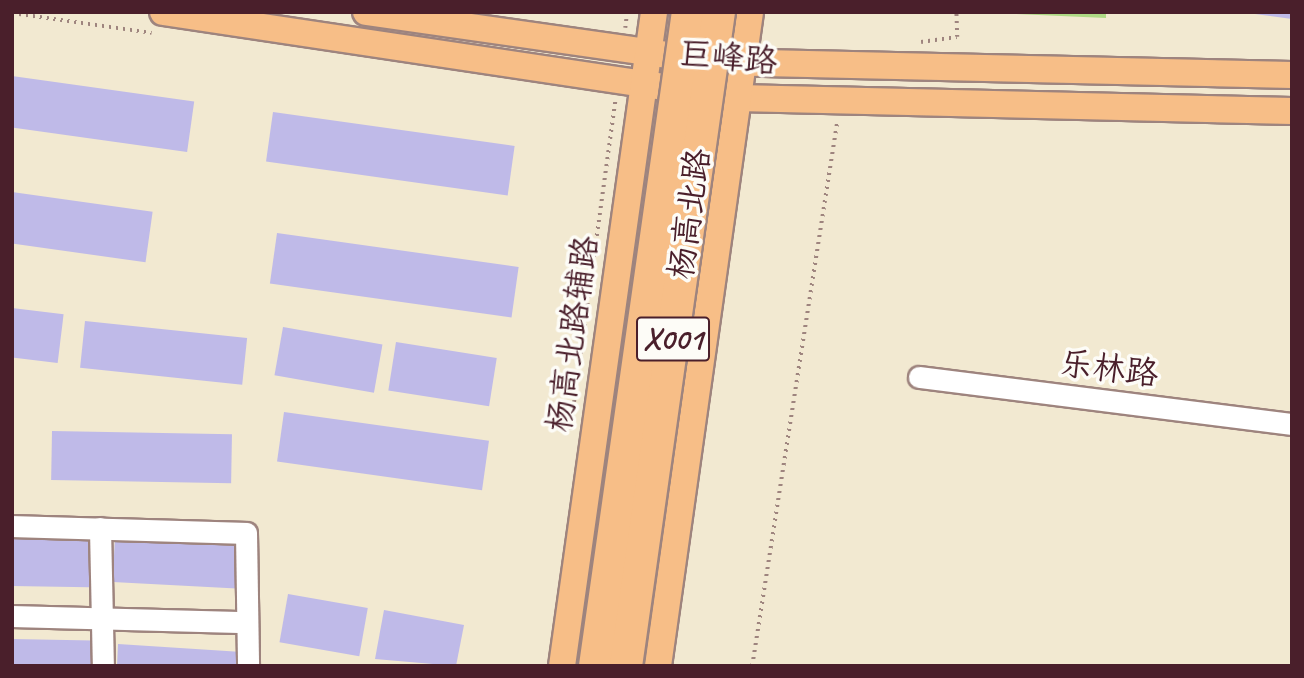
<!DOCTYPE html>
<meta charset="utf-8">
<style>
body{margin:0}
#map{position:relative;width:1304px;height:678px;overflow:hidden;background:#f2e9d1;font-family:Caveat,"LXGW WenKai TC",sans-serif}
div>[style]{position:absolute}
.green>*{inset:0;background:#aed984}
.building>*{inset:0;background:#bfbae8;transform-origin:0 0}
.path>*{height:3.5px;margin-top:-1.75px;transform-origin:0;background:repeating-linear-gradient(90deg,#9e847e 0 2px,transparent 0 7px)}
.roads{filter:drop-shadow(2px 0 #9e847e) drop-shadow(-2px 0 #9e847e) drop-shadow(0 2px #9e847e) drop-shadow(0 -2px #9e847e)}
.minor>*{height:21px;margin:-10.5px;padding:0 10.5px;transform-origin:10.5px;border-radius:10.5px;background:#fff}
.major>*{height:26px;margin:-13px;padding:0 13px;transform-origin:13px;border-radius:13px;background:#f7be87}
.bridges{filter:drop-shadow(2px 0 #9e847e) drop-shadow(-2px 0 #9e847e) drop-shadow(0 2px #9e847e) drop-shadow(0 -2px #9e847e)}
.highway-bridge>*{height:32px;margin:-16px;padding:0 16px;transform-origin:16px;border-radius:16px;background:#f7be87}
span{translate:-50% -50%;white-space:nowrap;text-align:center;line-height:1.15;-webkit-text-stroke:7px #fdfcf7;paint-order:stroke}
.shield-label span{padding:2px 5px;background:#fdfcf7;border:2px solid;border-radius:5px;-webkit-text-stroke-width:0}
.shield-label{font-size:32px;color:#4a1f2b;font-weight:700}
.street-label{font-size:33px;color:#4a1f2b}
.frame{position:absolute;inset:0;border:14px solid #4a1f2b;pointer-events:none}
</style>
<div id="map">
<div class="green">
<i style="clip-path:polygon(972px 12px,1106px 12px,1106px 18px)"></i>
</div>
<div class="building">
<i style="clip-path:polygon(1292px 12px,1292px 19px,1255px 14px,1255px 12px)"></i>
<i style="left:12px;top:76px;width:184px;height:51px;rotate:8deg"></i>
<i style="left:273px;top:112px;width:244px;height:50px;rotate:8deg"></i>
<i style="left:12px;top:192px;width:142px;height:51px;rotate:8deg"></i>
<i style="left:277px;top:233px;width:244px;height:51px;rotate:8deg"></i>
<i style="left:12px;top:308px;width:52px;height:49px;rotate:7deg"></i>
<i style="left:85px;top:321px;width:163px;height:47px;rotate:6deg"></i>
<i style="left:283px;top:327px;width:101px;height:49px;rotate:10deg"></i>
<i style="left:396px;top:342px;width:102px;height:49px;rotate:9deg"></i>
<i style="left:284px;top:412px;width:207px;height:50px;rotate:8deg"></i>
<i style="left:52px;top:431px;width:180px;height:49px;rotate:1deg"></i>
<i style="left:115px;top:537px;width:124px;height:45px;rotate:3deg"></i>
<i style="left:12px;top:538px;width:78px;height:48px;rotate:1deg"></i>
<i style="left:288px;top:594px;width:81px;height:49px;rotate:10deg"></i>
<i style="clip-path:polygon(384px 610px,464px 625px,456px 666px,375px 659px)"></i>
<i style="left:12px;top:639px;width:81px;height:27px;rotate:1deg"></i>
<i style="clip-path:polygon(118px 644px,242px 652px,241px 666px,117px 666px)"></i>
</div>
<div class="path">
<i style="left:12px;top:13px;width:141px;rotate:8.1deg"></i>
<i style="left:625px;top:28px;width:16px;rotate:-83deg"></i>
<i style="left:921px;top:42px;width:36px;rotate:-8deg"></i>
<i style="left:957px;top:37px;width:25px;rotate:-92deg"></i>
<i style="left:570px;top:430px;width:332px;rotate:-82.2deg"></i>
<i style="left:752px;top:666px;width:551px;rotate:-81.12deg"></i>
</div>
<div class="roads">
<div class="minor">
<i style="left:919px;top:377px;width:376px;rotate:7.2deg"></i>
<i style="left:12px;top:526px;width:234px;rotate:1.7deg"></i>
<i style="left:246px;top:533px;width:133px;rotate:89.1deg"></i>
<i style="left:100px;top:528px;width:138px;rotate:88.8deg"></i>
<i style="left:12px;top:616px;width:235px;rotate:1.5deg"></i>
</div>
<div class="major">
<i style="left:163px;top:12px;width:581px;rotate:8.51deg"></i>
<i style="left:738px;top:98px;width:554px;rotate:1.34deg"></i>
<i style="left:366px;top:12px;width:357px;rotate:8.1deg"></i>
<i style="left:719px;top:62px;width:573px;rotate:1.3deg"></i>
<i style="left:562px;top:666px;width:660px;rotate:-81.99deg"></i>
<i style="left:658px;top:666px;width:660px;rotate:-81.99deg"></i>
</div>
</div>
<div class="bridges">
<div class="highway-bridge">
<i style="left:595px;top:666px;width:661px;rotate:-81.91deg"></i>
<i style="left:626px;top:666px;width:661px;rotate:-81.91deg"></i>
</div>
</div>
<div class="shield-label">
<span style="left:673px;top:339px">X001</span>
</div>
<div class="street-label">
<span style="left:728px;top:58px;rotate:5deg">巨峰路</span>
<span style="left:690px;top:214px;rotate:-82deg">杨高北路</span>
<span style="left:573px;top:334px;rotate:-82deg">杨高北路辅路</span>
<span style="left:1109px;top:369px;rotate:7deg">乐林路</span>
</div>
<div class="frame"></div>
</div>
